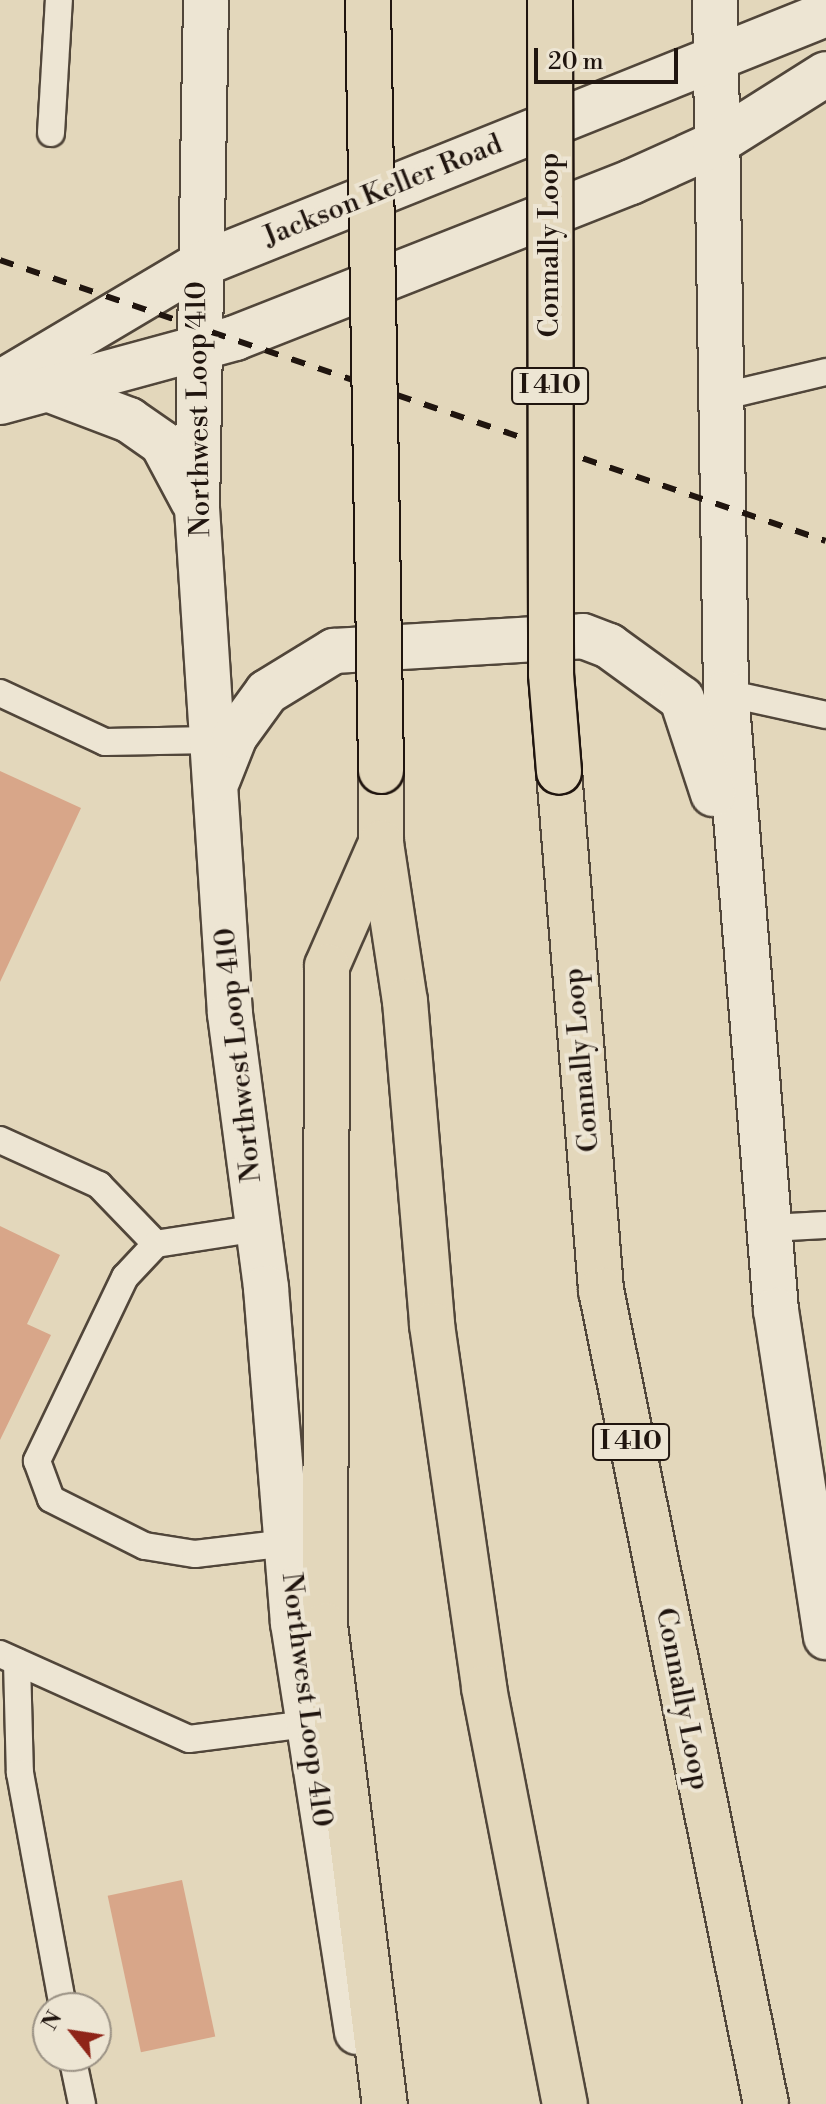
<!DOCTYPE html>
<style>
body{margin:0}
#map{position:relative;width:826px;height:2104px;overflow:hidden;background:#e3d7bb;font-family:"Libre Bodoni",serif}
div>[style]{position:absolute}
.building>*{inset:0;background:#d8a689;transform-origin:0 0}
.roads{filter:drop-shadow(2px 0 #51463a) drop-shadow(-2px 0 #51463a) drop-shadow(0 2px #51463a) drop-shadow(0 -2px #51463a)}
.service>*{height:26px;margin:-13px;padding:0 13px;transform-origin:13px;border-radius:13px;background:#ede5d3}
.secondary>*{height:44px;margin:-22px;padding:0 22px;transform-origin:22px;border-radius:22px;background:#ede5d3}
.motorway>*{height:44px;margin:-22px;padding:0 22px;transform-origin:22px;border-radius:22px;background:#e3d7bb}
.rail>*{height:6px;margin-top:-3px;transform-origin:0;background:repeating-linear-gradient(90deg,#20150f 0 14px,transparent 0 28px)}
.bridges{filter:drop-shadow(2px 0 #20150f) drop-shadow(-2px 0 #20150f) drop-shadow(0 2px #20150f) drop-shadow(0 -2px #20150f)}
.motorway-bridge>*{height:44px;margin:-22px;padding:0 22px;transform-origin:22px;border-radius:22px;background:#e3d7bb}
span{translate:-50% -50%;white-space:nowrap;text-align:center;line-height:1.15;-webkit-text-stroke:8px #ede5d3;paint-order:stroke}
.shield-label span{padding:2px 6px;background:#ede5d3;border:2px solid;border-radius:6px;-webkit-text-stroke-width:0}
.shield-label{font-size:26px;color:#20150f;font-weight:700}
.street-label{font-size:28px;color:#20150f}
.north{position:absolute;left:32px;top:1992px;width:80px;height:80px;box-sizing:border-box;background:#ede5d3;border:2px solid #9b9285;border-radius:50%;rotate:300deg;font-size:22px;font-weight:700;line-height:32px;text-align:center;color:#20150f}
.north::after{content:'';display:block;margin:auto;width:28px;height:36px;background:#8f2418;clip-path:polygon(50% 0,100% 100%,50% 72%,0 100%)}
.scale{position:absolute;left:534px;top:48px;width:144px;height:36px;box-sizing:border-box;border:4px solid #20150f;border-top:0;padding-left:10px;font-size:24px;line-height:28px;white-space:nowrap;color:#20150f;-webkit-text-stroke:6px #ede5d3;paint-order:stroke}
</style>
<div id="map">
<div class="building">
<i style="clip-path:polygon(0 771px,81px 808px,0 982px)"></i>
<i style="clip-path:polygon(0 1226px,60px 1255px,27px 1324px,51px 1335px,0 1440px)"></i>
<i style="left:182px;top:1880px;width:160px;height:76px;rotate:78deg"></i>
</div>
<div class="roads">
<div class="service">
<i style="left:51px;top:133px;width:133px;rotate:-86.6deg"></i>
<i style="left:720px;top:397px;width:109px;rotate:-13.3deg"></i>
<i style="left:0;top:693px;width:116px;rotate:25deg"></i>
<i style="left:105px;top:742px;width:107px;rotate:-1.1deg"></i>
<i style="left:726px;top:693px;width:102px;rotate:12.4deg"></i>
<i style="left:0;top:1140px;width:109px;rotate:24.4deg"></i>
<i style="left:99px;top:1185px;width:82px;rotate:46deg"></i>
<i style="left:259px;top:1228px;width:104px;rotate:171.2deg"></i>
<i style="left:156px;top:1244px;width:45px;rotate:133.2deg"></i>
<i style="left:125px;top:1277px;width:204px;rotate:115.6deg"></i>
<i style="left:37px;top:1461px;width:40px;rotate:69.8deg"></i>
<i style="left:51px;top:1499px;width:105px;rotate:26.6deg"></i>
<i style="left:145px;top:1546px;width:51px;rotate:9.1deg"></i>
<i style="left:195px;top:1554px;width:93px;rotate:-6.8deg"></i>
<i style="left:769px;top:1228px;width:57px;rotate:-3deg"></i>
<i style="left:0;top:1654px;width:207px;rotate:24.2deg"></i>
<i style="left:189px;top:1739px;width:120px;rotate:-7.2deg"></i>
<i style="left:17px;top:1662px;width:111px;rotate:88.5deg"></i>
<i style="left:20px;top:1773px;width:239px;rotate:79.6deg"></i>
<i style="left:72px;top:2056px;width:49px;rotate:78.2deg"></i>
</div>
<div class="secondary">
<i style="left:206px;top:0;width:508px;rotate:91.01deg"></i>
<i style="left:197px;top:508px;width:507px;rotate:86.27deg"></i>
<i style="left:230px;top:1014px;width:276px;rotate:82.5deg"></i>
<i style="left:266px;top:1288px;width:336px;rotate:85.4deg"></i>
<i style="left:293px;top:1623px;width:414px;rotate:81.1deg"></i>
<i style="left:715px;top:0;width:693px;rotate:89.09deg"></i>
<i style="left:726px;top:693px;width:619px;rotate:85.37deg"></i>
<i style="left:776px;top:1310px;width:331px;rotate:81.3deg"></i>
<i style="left:0;top:383px;width:229px;rotate:-30.7deg"></i>
<i style="left:197px;top:266px;width:678px;rotate:-21.83deg"></i>
<i style="left:47px;top:389px;width:88px;rotate:20.7deg"></i>
<i style="left:129px;top:420px;width:40px;rotate:34.9deg"></i>
<i style="left:162px;top:443px;width:66px;rotate:61.9deg"></i>
<i style="left:0;top:402px;width:244px;rotate:-15.2deg"></i>
<i style="left:235px;top:338px;width:426px;rotate:-21.5deg"></i>
<i style="left:631px;top:182px;width:92px;rotate:-24.3deg"></i>
<i style="left:715px;top:144px;width:131px;rotate:-32.2deg"></i>
<i style="left:218px;top:779px;width:46px;rotate:-68.4deg"></i>
<i style="left:235px;top:736px;width:54px;rotate:-54deg"></i>
<i style="left:267px;top:692px;width:79px;rotate:-31.5deg"></i>
<i style="left:334px;top:651px;width:249px;rotate:-3.4deg"></i>
<i style="left:583px;top:636px;width:28px;rotate:21deg"></i>
<i style="left:609px;top:646px;width:90px;rotate:36deg"></i>
<i style="left:682px;top:699px;width:100px;rotate:71.9deg"></i>
</div>
<div class="motorway">
<i style="left:381px;top:771px;width:72px;rotate:90deg"></i>
<i style="left:381px;top:843px;width:160px;rotate:81.4deg"></i>
<i style="left:405px;top:1001px;width:325px;rotate:85.2deg"></i>
<i style="left:432px;top:1325px;width:367px;rotate:81.8deg"></i>
<i style="left:484px;top:1688px;width:424px;rotate:79deg"></i>
<i style="left:559px;top:772px;width:520px;rotate:85.36deg"></i>
<i style="left:601px;top:1290px;width:831px;rotate:78.54deg"></i>
<i style="left:381px;top:843px;width:134px;rotate:113.7deg"></i>
<i style="left:327px;top:966px;width:659px;rotate:90.17deg"></i>
<i style="left:325px;top:1625px;width:483px;rotate:82.9deg"></i>
</div>
</div>
<div class="rail">
<i style="left:0;top:260px;width:872px;rotate:18.79deg"></i>
</div>
<div class="bridges">
<div class="motorway-bridge">
<i style="left:368px;top:0;width:771px;rotate:89.03deg"></i>
<i style="left:550px;top:0;width:674px;rotate:89.91deg"></i>
<i style="left:551px;top:674px;width:98px;rotate:85.3deg"></i>
</div>
</div>
<div class="shield-label">
<span style="left:550px;top:386px">I 410</span>
<span style="left:631px;top:1442px">I 410</span>
</div>
<div class="street-label">
<span style="left:383px;top:191px;rotate:-22deg">Jackson Keller Road</span>
<span style="left:550px;top:245px;rotate:-90deg">Connally Loop</span>
<span style="left:199px;top:409px;rotate:-91deg">Northwest Loop 410</span>
<span style="left:239px;top:1055px;rotate:-96deg">Northwest Loop 410</span>
<span style="left:582px;top:1060px;rotate:-95deg">Connally Loop</span>
<span style="left:682px;top:1699px;rotate:79deg">Connally Loop</span>
<span style="left:306px;top:1700px;rotate:83deg">Northwest Loop 410</span>
</div>
<div class="north">N</div>
<div class="scale">20 m</div>
</div>
